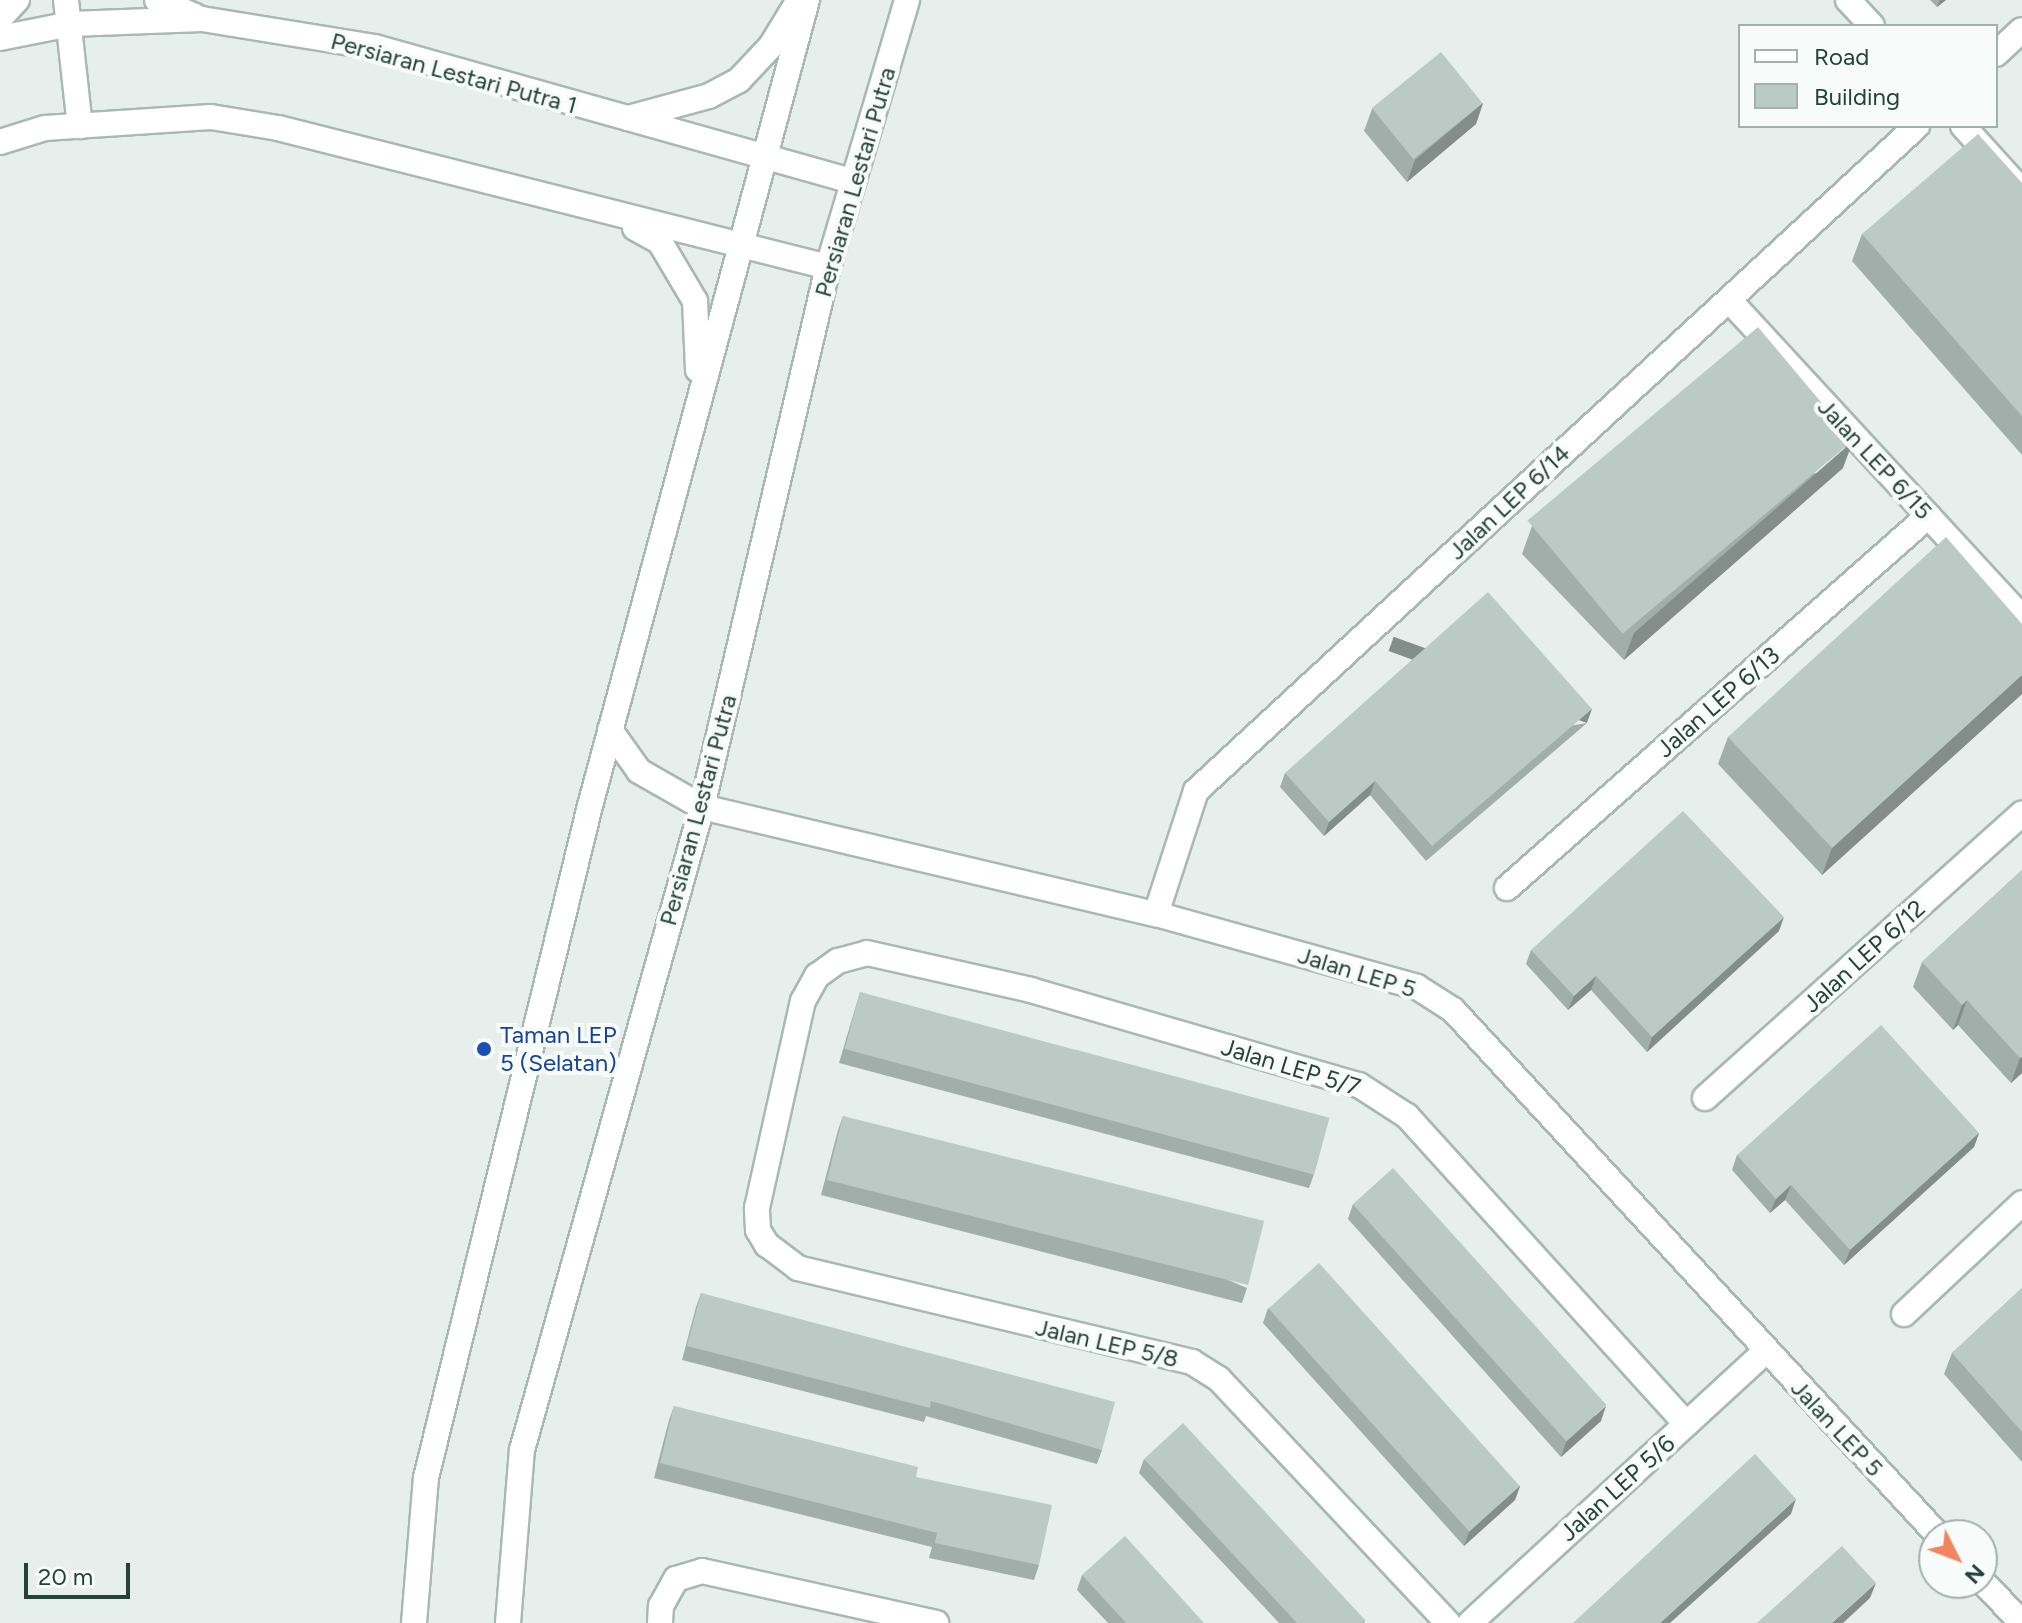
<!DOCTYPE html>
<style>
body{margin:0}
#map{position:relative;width:2022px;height:1623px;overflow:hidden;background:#e6efeb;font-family:Figtree,sans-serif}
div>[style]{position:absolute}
.roads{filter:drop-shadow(2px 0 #a8b8b2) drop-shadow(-2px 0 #a8b8b2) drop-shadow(0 2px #a8b8b2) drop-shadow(0 -2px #a8b8b2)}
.minor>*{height:24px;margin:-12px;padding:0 12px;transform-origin:12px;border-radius:12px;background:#fff}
.wall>*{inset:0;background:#a1aea9}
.shaded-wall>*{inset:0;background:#838d89;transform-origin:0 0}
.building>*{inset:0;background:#bbcac4;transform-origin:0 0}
.dots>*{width:22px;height:22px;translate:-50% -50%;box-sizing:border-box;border:4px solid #f7fbf9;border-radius:50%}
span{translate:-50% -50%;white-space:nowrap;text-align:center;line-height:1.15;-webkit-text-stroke:8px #f7fbf9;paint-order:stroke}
.street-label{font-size:24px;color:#24423a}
.transit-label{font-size:24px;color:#164399}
.left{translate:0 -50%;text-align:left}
.legend{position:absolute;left:1738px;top:24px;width:260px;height:104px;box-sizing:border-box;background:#f7fbf9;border:2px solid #a3b1ad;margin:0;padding:10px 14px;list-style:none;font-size:24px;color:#24423a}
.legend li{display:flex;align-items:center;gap:16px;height:40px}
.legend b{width:40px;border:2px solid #a3b1ad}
.north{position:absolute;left:1918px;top:1519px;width:80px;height:80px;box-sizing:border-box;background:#f7fbf9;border:2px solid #a3b1ad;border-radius:50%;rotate:132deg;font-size:22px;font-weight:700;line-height:32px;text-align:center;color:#24423a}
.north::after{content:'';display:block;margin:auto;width:28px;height:36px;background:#f4845f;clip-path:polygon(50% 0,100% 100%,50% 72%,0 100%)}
.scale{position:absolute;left:24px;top:1563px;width:106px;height:36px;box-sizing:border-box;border:4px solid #24423a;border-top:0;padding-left:10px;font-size:24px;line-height:28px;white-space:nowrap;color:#24423a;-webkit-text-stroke:6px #f7fbf9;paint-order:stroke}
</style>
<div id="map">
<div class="roads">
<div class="minor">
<i style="left:66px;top:0;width:127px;rotate:83.7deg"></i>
<i style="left:157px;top:0;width:41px;rotate:22.8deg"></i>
<i style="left:1848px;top:0;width:35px;rotate:47deg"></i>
<i style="left:0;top:18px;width:25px;rotate:-47deg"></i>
<i style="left:0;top:38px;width:72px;rotate:-11.2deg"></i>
<i style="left:71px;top:24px;width:131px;rotate:-2.2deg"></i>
<i style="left:202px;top:19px;width:175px;rotate:9.2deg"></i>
<i style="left:375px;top:47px;width:496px;rotate:15.7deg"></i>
<i style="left:1996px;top:54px;width:35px;rotate:-43deg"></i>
<i style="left:628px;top:118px;width:84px;rotate:-15.2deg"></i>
<i style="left:709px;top:96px;width:34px;rotate:-28deg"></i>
<i style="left:739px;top:80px;width:47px;rotate:-46.7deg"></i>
<i style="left:771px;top:46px;width:54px;rotate:-58.7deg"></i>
<i style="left:1963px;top:126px;width:88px;rotate:47.8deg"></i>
<i style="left:0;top:142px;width:47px;rotate:-17.3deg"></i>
<i style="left:45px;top:128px;width:166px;rotate:-3.8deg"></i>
<i style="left:211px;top:117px;width:68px;rotate:9.3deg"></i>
<i style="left:278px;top:128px;width:567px;rotate:14.18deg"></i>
<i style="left:635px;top:228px;width:29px;rotate:29deg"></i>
<i style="left:660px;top:242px;width:69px;rotate:59.3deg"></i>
<i style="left:695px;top:301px;width:69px;rotate:87.5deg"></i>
<i style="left:1729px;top:300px;width:432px;rotate:47.3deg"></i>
<i style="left:610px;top:730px;width:50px;rotate:54.7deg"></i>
<i style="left:639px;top:771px;width:73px;rotate:29.7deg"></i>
<i style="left:702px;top:807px;width:466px;rotate:13.3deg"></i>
<i style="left:1156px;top:914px;width:271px;rotate:15.6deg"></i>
<i style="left:1417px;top:987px;width:43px;rotate:32.6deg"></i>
<i style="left:1453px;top:1010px;width:715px;rotate:47.27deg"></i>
<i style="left:1507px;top:888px;width:562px;rotate:-41.46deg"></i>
<i style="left:1156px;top:914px;width:129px;rotate:-72deg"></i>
<i style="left:1196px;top:791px;width:981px;rotate:-42.69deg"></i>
<i style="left:1705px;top:1098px;width:426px;rotate:-41.9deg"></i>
<i style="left:1904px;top:1314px;width:162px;rotate:-43.2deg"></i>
<i style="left:1982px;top:1581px;width:58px;rotate:46.4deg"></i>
<i style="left:414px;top:1623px;width:145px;rotate:-85.3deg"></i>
<i style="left:426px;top:1478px;width:692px;rotate:-76.29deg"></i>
<i style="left:590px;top:806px;width:835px;rotate:-74.93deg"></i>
<i style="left:508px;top:1623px;width:174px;rotate:-85.4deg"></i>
<i style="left:522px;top:1450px;width:668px;rotate:-74.36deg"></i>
<i style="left:702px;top:807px;width:555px;rotate:-76.87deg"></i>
<i style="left:828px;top:267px;width:278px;rotate:-73.5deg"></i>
<i style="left:660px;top:1623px;width:17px;rotate:-87deg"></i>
<i style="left:661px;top:1606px;width:31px;rotate:-61deg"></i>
<i style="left:676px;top:1579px;width:27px;rotate:-17deg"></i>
<i style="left:702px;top:1571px;width:240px;rotate:12.5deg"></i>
<i style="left:1448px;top:1623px;width:335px;rotate:-133.2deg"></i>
<i style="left:1219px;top:1379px;width:32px;rotate:-148deg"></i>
<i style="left:1192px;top:1362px;width:405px;rotate:-166.6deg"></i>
<i style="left:798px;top:1268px;width:39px;rotate:-143deg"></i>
<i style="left:767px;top:1245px;width:17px;rotate:-121deg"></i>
<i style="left:758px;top:1230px;width:22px;rotate:-93deg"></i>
<i style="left:757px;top:1208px;width:212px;rotate:-77.5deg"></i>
<i style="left:803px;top:1001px;width:29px;rotate:-61deg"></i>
<i style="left:817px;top:976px;width:26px;rotate:-36deg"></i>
<i style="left:838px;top:961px;width:30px;rotate:-15deg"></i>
<i style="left:867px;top:953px;width:168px;rotate:12.7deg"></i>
<i style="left:1031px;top:990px;width:341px;rotate:16.2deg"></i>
<i style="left:1359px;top:1085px;width:57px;rotate:32.9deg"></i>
<i style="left:1407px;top:1116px;width:416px;rotate:47.8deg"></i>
<i style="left:1470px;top:1623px;width:401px;rotate:-42.6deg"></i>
</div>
</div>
<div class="wall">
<i style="clip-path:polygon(1930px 0,1946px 0,1937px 7px)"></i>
<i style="clip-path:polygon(1483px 103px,1476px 124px,1407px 182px,1364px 131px,1372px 109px)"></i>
<i style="clip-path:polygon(2022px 183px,2022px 455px,1852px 261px,1862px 234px)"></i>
<i style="clip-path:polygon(1843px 468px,1624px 660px,1522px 554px,1532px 526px)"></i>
<i style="clip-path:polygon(2022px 624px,2022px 694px,1822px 875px,1718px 764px,1728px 737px)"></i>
<i style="clip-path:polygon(1587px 723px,1426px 861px,1370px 795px,1324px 836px,1280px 787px,1285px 773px)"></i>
<i style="clip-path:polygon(2022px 870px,2022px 1073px,2011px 1083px,1958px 1025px,1953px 1030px,1913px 987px,1922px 962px)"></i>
<i style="clip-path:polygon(1779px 931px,1647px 1052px,1591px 990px,1568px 1010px,1526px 964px,1531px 950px)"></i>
<i style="clip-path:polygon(860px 992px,1314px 1174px,1309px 1188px,839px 1063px)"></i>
<i style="clip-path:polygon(843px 1116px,1247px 1288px,1242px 1303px,821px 1195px,838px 1130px)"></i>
<i style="clip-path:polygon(1979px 1133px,1974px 1147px,1844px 1265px,1785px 1200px,1770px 1213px,1732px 1170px,1737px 1155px)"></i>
<i style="clip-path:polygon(1353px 1204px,1601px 1421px,1561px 1457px,1348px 1219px)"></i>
<i style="clip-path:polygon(2022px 1288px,2022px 1462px,1944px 1374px,1952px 1353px)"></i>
<i style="clip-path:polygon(701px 1293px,1102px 1450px,1097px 1464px,926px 1416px,924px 1422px,682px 1360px,696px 1307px)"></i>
<i style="clip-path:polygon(1268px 1308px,1520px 1486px,1515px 1500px,1464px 1546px,1263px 1323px)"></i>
<i style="clip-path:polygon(674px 1406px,916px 1477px,1039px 1565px,1034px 1580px,929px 1558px,932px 1547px,654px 1478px,669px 1420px)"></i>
<i style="clip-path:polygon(1144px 1459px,1365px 1620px,1364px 1623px,1279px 1623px,1139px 1473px)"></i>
<i style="clip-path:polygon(1082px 1575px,1204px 1623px,1108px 1623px,1077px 1590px)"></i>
</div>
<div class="shaded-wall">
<i style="clip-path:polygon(1940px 0,1946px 0,1937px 7px)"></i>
<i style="clip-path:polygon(1483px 103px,1476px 124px,1407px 182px,1415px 160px)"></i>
<i style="clip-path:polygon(1853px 441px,1843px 468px,1624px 660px,1634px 633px)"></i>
<i style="clip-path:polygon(2022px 675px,2022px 694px,1822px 875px,1832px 848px)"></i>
<i style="left:1592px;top:709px;width:15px;height:211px;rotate:110deg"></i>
<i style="clip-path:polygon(1375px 781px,1370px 795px,1324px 836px,1329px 822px)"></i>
<i style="clip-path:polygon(1784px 917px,1779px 931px,1647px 1052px,1652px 1037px)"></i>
<i style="clip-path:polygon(1596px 976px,1591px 990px,1568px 1010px,1574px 996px)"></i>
<i style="clip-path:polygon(1967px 1000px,1958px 1025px,1953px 1030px,1962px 1005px)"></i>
<i style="clip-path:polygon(2022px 1057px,2022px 1073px,2011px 1083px,2020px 1058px)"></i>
<i style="clip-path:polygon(1979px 1133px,1974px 1147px,1844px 1265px,1850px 1250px)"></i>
<i style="clip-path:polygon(1791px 1185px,1785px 1200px,1770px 1213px,1776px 1199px)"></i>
<i style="clip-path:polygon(1606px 1406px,1601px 1421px,1561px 1457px,1566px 1442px)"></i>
<i style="clip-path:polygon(1520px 1486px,1515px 1500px,1464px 1546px,1469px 1532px)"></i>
<i style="clip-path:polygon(1796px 1499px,1791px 1514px,1670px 1623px,1660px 1623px)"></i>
<i style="clip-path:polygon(1876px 1583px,1870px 1598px,1843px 1623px,1832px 1623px)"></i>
</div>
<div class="building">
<i style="left:1441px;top:52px;width:66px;height:89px;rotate:51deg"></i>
<i style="clip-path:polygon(1978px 134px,2022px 183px,2022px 416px,1862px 234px)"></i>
<i style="left:1758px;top:327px;width:148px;height:301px;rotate:50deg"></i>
<i style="clip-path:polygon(1946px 537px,2022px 624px,2022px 675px,1832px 848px,1728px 737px)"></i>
<i style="clip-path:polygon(1488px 592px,1592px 709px,1432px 846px,1375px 781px,1329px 822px,1285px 773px)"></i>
<i style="clip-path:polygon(1683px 811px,1784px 917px,1652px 1037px,1596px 976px,1574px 996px,1531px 950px)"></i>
<i style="clip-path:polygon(2022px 870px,2022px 1057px,2020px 1058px,1967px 1000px,1962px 1005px,1922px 962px)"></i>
<i style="left:860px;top:992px;width:486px;height:59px;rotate:15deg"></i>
<i style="clip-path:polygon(1881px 1025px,1979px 1133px,1850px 1250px,1791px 1185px,1776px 1199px,1737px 1155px)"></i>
<i style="left:843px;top:1116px;width:434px;height:66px;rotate:14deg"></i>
<i style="left:1393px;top:1168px;width:319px;height:54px;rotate:48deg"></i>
<i style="left:1319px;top:1263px;width:300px;height:68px;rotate:48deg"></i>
<i style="clip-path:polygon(2022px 1288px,2022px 1432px,1952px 1353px)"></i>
<i style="clip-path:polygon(701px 1293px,1115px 1402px,1102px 1450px,931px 1401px,930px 1408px,687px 1346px)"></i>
<i style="clip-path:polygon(674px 1406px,918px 1467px,916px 1477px,1052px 1505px,1039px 1565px,935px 1543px,937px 1533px,660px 1463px)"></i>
<i style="clip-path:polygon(1183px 1423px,1365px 1620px,1362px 1623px,1297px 1623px,1144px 1459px)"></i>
<i style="clip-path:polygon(1755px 1454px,1796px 1499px,1660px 1623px,1573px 1623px)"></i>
<i style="clip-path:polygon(1125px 1536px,1204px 1623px,1126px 1623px,1082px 1575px)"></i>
<i style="clip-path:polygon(1842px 1546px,1876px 1583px,1832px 1623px,1757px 1623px)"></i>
</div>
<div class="dots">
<i style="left:484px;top:1049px;background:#1a4fb4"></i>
</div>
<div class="street-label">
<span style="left:454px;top:73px;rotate:15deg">Persiaran Lestari Putra 1</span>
<span style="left:855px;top:182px;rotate:-74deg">Persiaran Lestari Putra</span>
<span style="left:1875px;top:459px;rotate:47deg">Jalan LEP 6/15</span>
<span style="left:1509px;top:502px;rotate:-43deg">Jalan LEP 6/14</span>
<span style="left:1718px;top:702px;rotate:-41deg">Jalan LEP 6/13</span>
<span style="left:698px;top:810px;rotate:-75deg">Persiaran Lestari Putra</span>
<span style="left:1864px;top:956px;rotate:-42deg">Jalan LEP 6/12</span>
<span style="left:1357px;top:972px;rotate:17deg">Jalan LEP 5</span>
<span style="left:1291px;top:1067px;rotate:17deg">Jalan LEP 5/7</span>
<span style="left:1107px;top:1343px;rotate:13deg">Jalan LEP 5/8</span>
<span style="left:1837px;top:1428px;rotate:47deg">Jalan LEP 5</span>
<span style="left:1617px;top:1488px;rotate:-42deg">Jalan LEP 5/6</span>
</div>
<div class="transit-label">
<span class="left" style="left:500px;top:1049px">Taman LEP<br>5 (Selatan)</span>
</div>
<ul class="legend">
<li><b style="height:10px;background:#fff"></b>Road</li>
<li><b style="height:22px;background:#bbcac4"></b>Building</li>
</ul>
<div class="north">N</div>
<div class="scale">20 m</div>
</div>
